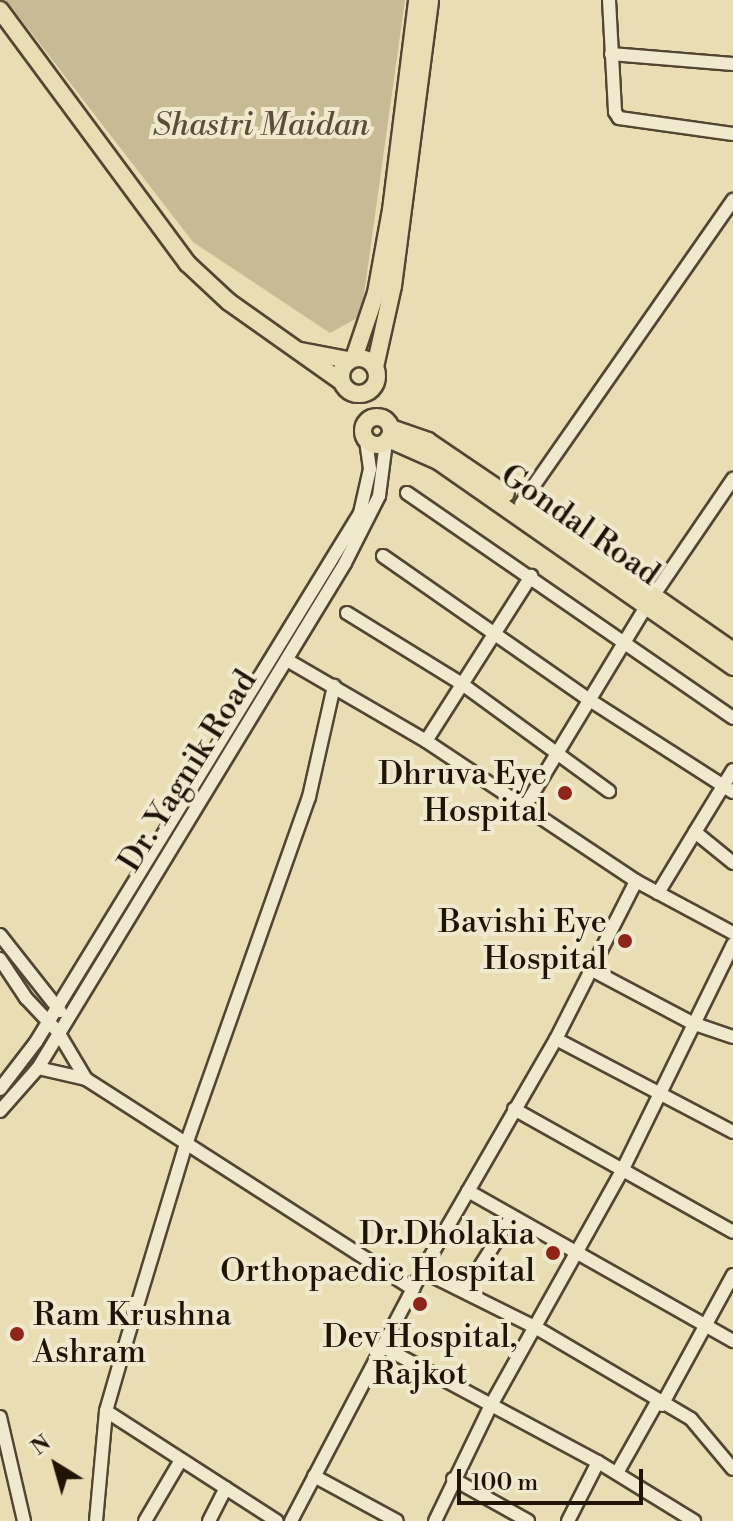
<!DOCTYPE html>
<style>
body{margin:0}
#map{position:relative;width:733px;height:1521px;overflow:hidden;background:#e9ddb3;font-family:"Libre Bodoni",serif}
div>[style]{position:absolute}
.green>*{inset:0;background:#c7bb96}
.roads{filter:drop-shadow(2px 0 #524632) drop-shadow(-2px 0 #524632) drop-shadow(0 2px #524632) drop-shadow(0 -2px #524632)}
.minor>*{height:12px;margin:-6px;padding:0 6px;transform-origin:6px;border-radius:6px;background:#f1e9ce}
.major>*{height:16px;margin:-8px;padding:0 8px;transform-origin:8px;border-radius:8px;background:#e9ddb3}
.major>.ring{margin:-8px;padding:0;box-sizing:content-box;background:none;border:16px solid #e9ddb3;border-radius:50%}
.dots>*{width:22px;height:22px;translate:-50% -50%;box-sizing:border-box;border:4px solid #f1e9ce;border-radius:50%}
span{translate:-50% -50%;white-space:nowrap;text-align:center;line-height:1.15;-webkit-text-stroke:8px #f1e9ce;paint-order:stroke}
.park-label{font-size:32px;color:#5a4e39;font-style:italic}
.street-label{font-size:32px;color:#201407}
.poi-label{font-size:32px;color:#201407}
.right{translate:-100% -50%;text-align:right}
.left{translate:0 -50%;text-align:left}
.north{position:absolute;left:16px;top:1425px;width:80px;height:80px;-webkit-text-stroke:6px #f1e9ce;paint-order:stroke;rotate:323deg;font-size:22px;font-weight:700;line-height:32px;text-align:center;color:#201407}
.north::after{content:'';display:block;margin:auto;width:28px;height:36px;background:#201407;clip-path:polygon(50% 0,100% 100%,50% 72%,0 100%)}
.scale{position:absolute;left:457px;top:1469px;width:186px;height:36px;box-sizing:border-box;border:4px solid #201407;border-top:0;padding-left:10px;font-size:24px;line-height:28px;white-space:nowrap;color:#201407;-webkit-text-stroke:6px #f1e9ce;paint-order:stroke}
</style>
<div id="map">
<div class="green">
<i style="clip-path:polygon(6px 0,405px 0,361px 316px,330px 333px,193px 242px)"></i>
</div>
<div class="roads">
<div class="minor">
<i style="left:609px;top:0;width:112px;rotate:86.9deg"></i>
<i style="left:615px;top:112px;width:7px;rotate:56deg"></i>
<i style="left:619px;top:118px;width:115px;rotate:8deg"></i>
<i style="left:611px;top:54px;width:122px;rotate:4.7deg"></i>
<i style="left:407px;top:493px;width:396px;rotate:34.6deg"></i>
<i style="left:521px;top:504px;width:371px;rotate:-55.1deg"></i>
<i style="left:383px;top:556px;width:250px;rotate:34.9deg"></i>
<i style="left:588px;top:699px;width:172px;rotate:32.7deg"></i>
<i style="left:347px;top:613px;width:135px;rotate:31.7deg"></i>
<i style="left:462px;top:684px;width:182px;rotate:36.1deg"></i>
<i style="left:287px;top:660px;width:161px;rotate:30.2deg"></i>
<i style="left:426px;top:741px;width:252px;rotate:33.7deg"></i>
<i style="left:636px;top:881px;width:110px;rotate:28.2deg"></i>
<i style="left:426px;top:741px;width:196px;rotate:-57.5deg"></i>
<i style="left:733px;top:770px;width:73px;rotate:121.5deg"></i>
<i style="left:695px;top:832px;width:49px;rotate:39.2deg"></i>
<i style="left:524px;top:808px;width:237px;rotate:-58.8deg"></i>
<i style="left:647px;top:605px;width:153px;rotate:-55.7deg"></i>
<i style="left:658px;top:893px;width:71px;rotate:-58.8deg"></i>
<i style="left:0;top:935px;width:97px;rotate:51.7deg"></i>
<i style="left:0;top:959px;width:47px;rotate:56.3deg"></i>
<i style="left:26px;top:998px;width:47px;rotate:46.7deg"></i>
<i style="left:58px;top:1032px;width:55px;rotate:59.2deg"></i>
<i style="left:592px;top:970px;width:113px;rotate:27.9deg"></i>
<i style="left:692px;top:1023px;width:43px;rotate:18.9deg"></i>
<i style="left:556px;top:1039px;width:200px;rotate:27.7deg"></i>
<i style="left:38px;top:1068px;width:49px;rotate:12.9deg"></i>
<i style="left:86px;top:1079px;width:389px;rotate:32.7deg"></i>
<i style="left:0;top:1089px;width:59px;rotate:-52.5deg"></i>
<i style="left:36px;top:1042px;width:620px;rotate:-58.51deg"></i>
<i style="left:360px;top:513px;width:45px;rotate:-77.2deg"></i>
<i style="left:370px;top:469px;width:29px;rotate:-98deg"></i>
<i style="left:514px;top:1109px;width:251px;rotate:29.3deg"></i>
<i style="left:0;top:1111px;width:57px;rotate:-48.5deg"></i>
<i style="left:38px;top:1068px;width:591px;rotate:-58.7deg"></i>
<i style="left:345px;top:563px;width:75px;rotate:-63.1deg"></i>
<i style="left:379px;top:496px;width:54px;rotate:-82.6deg"></i>
<i style="left:468px;top:1191px;width:305px;rotate:29.5deg"></i>
<i style="left:422px;top:1271px;width:126px;rotate:26.4deg"></i>
<i style="left:535px;top:1327px;width:181px;rotate:30.5deg"></i>
<i style="left:691px;top:1419px;width:65px;rotate:50deg"></i>
<i style="left:466px;top:1289px;width:86px;rotate:-57.8deg"></i>
<i style="left:385px;top:1348px;width:242px;rotate:28.2deg"></i>
<i style="left:598px;top:1462px;width:113px;rotate:31.6deg"></i>
<i style="left:662px;top:1405px;width:148px;rotate:-61.4deg"></i>
<i style="left:106px;top:1411px;width:203px;rotate:32.8deg"></i>
<i style="left:0;top:1417px;width:107px;rotate:77deg"></i>
<i style="left:617px;top:1473px;width:81px;rotate:-60.6deg"></i>
<i style="left:314px;top:1476px;width:94px;rotate:28.5deg"></i>
<i style="left:453px;top:1479px;width:86px;rotate:29.2deg"></i>
<i style="left:96px;top:1521px;width:110px;rotate:-84.8deg"></i>
<i style="left:106px;top:1411px;width:54px;rotate:-73.9deg"></i>
<i style="left:121px;top:1359px;width:221px;rotate:-73.2deg"></i>
<i style="left:185px;top:1147px;width:371px;rotate:-70.5deg"></i>
<i style="left:309px;top:797px;width:114px;rotate:-77.3deg"></i>
<i style="left:145px;top:1521px;width:71px;rotate:-59.5deg"></i>
<i style="left:209px;top:1521px;width:37px;rotate:-63deg"></i>
<i style="left:291px;top:1521px;width:282px;rotate:-62.3deg"></i>
<i style="left:422px;top:1271px;width:268px;rotate:-60deg"></i>
<i style="left:556px;top:1039px;width:177px;rotate:-63.1deg"></i>
<i style="left:435px;top:1521px;width:127px;rotate:-64.2deg"></i>
<i style="left:490px;top:1407px;width:270px;rotate:-60.8deg"></i>
<i style="left:622px;top:1171px;width:253px;rotate:-63.9deg"></i>
<i style="left:568px;top:1521px;width:66px;rotate:-63deg"></i>
</div>
<div class="major">
<i style="left:0;top:10px;width:315px;rotate:53.5deg"></i>
<i style="left:187px;top:263px;width:57px;rotate:42.9deg"></i>
<i style="left:229px;top:302px;width:138px;rotate:35.3deg"></i>
<i style="left:301px;top:351px;width:48px;rotate:10.8deg"></i>
<i class="ring" style="left:341px;top:358px;width:20px;height:20px"></i>
<i style="left:354px;top:358px;width:69px;rotate:-71.3deg"></i>
<i style="left:376px;top:293px;width:84px;rotate:-79.8deg"></i>
<i style="left:391px;top:210px;width:212px;rotate:-82.9deg"></i>
<i style="left:375px;top:367px;width:83px;rotate:-77.5deg"></i>
<i style="left:393px;top:286px;width:288px;rotate:-82.6deg"></i>
<i class="ring" style="left:363px;top:417px;width:12px;height:12px"></i>
<i style="left:391px;top:428px;width:39px;rotate:19deg"></i>
<i style="left:428px;top:441px;width:94px;rotate:34.2deg"></i>
<i style="left:388px;top:439px;width:55px;rotate:23.7deg"></i>
<i style="left:438px;top:461px;width:360px;rotate:34.9deg"></i>
<i style="left:526px;top:507px;width:252px;rotate:34.8deg"></i>
</div>
</div>
<div class="dots">
<i style="left:565px;top:793px;background:#8f2418"></i>
<i style="left:625px;top:941px;background:#8f2418"></i>
<i style="left:553px;top:1253px;background:#8f2418"></i>
<i style="left:420px;top:1304px;background:#8f2418"></i>
<i style="left:17px;top:1334px;background:#8f2418"></i>
</div>
<div class="park-label">
<span style="left:261px;top:125px">Shastri Maidan</span>
</div>
<div class="street-label">
<span style="left:580px;top:525px;rotate:35deg">Gondal Road</span>
<span style="left:188px;top:771px;rotate:-58deg">Dr. Yagnik Road</span>
</div>
<div class="poi-label">
<span class="right" style="left:547px;top:793px">Dhruva Eye<br>Hospital</span>
<span class="right" style="left:607px;top:941px">Bavishi Eye<br>Hospital</span>
<span class="right" style="left:535px;top:1253px">Dr.Dholakia<br>Orthopaedic Hospital</span>
<span class="left" style="left:33px;top:1334px">Ram Krushna<br>Ashram</span>
<span style="left:420px;top:1356px">Dev Hospital,<br>Rajkot</span>
</div>
<div class="north">N</div>
<div class="scale">100 m</div>
</div>
